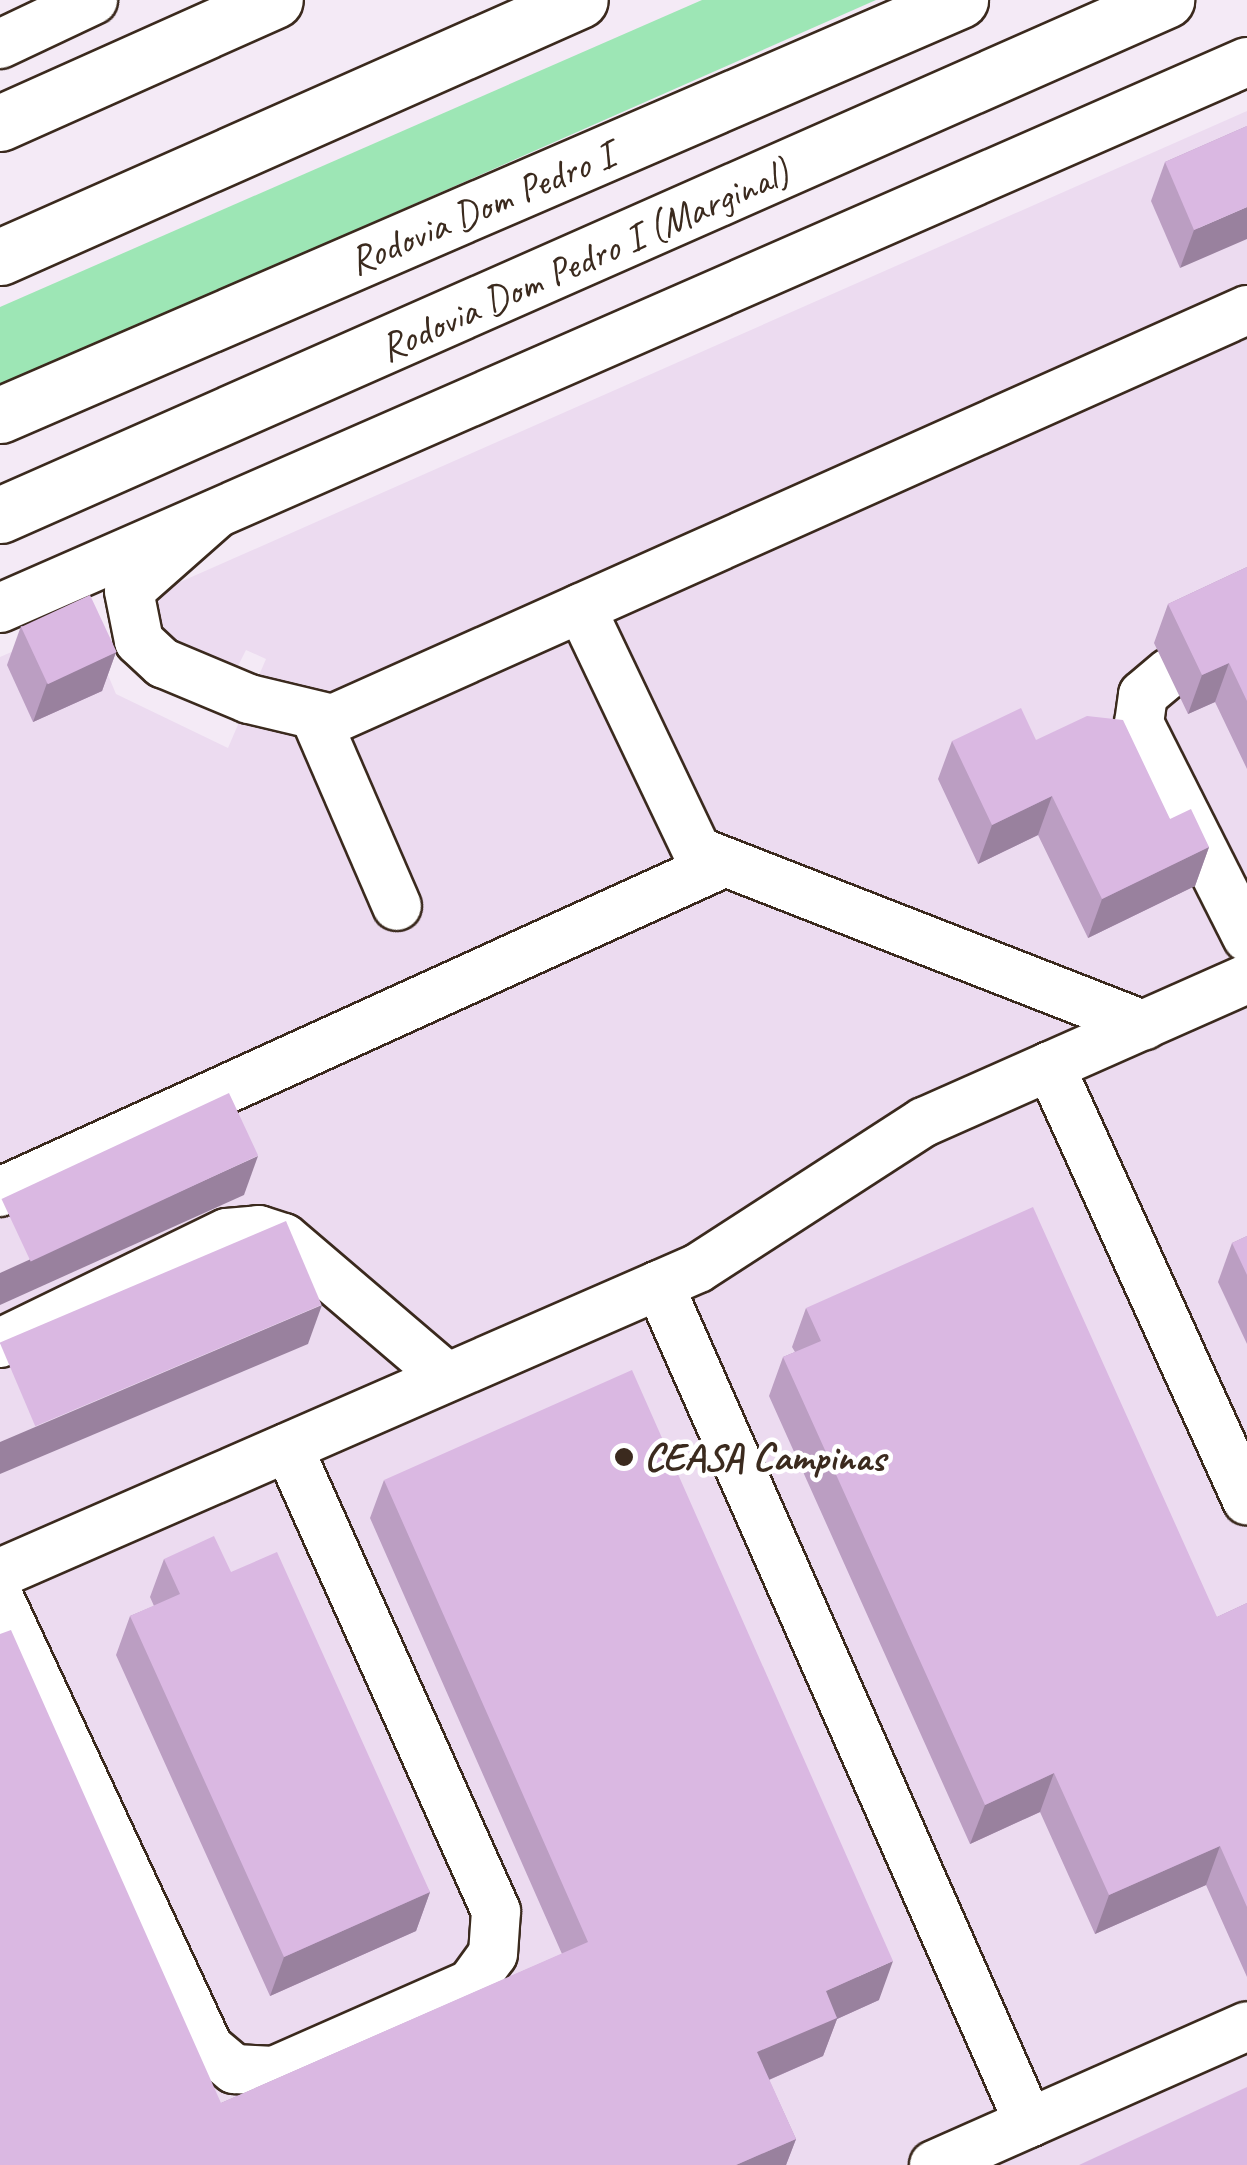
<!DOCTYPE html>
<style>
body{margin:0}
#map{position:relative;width:1247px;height:2165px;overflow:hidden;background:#f4eaf6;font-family:Caveat,sans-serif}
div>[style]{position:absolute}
.built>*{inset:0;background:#ecdbf0}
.green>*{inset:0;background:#9de6b5}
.roads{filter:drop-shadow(2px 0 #3b2a1e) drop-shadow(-2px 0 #3b2a1e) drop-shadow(0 2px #3b2a1e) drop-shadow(0 -2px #3b2a1e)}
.minor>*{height:48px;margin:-24px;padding:0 24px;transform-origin:24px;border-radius:24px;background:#fff}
.highway>*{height:55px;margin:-27.5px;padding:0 27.5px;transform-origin:27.5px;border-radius:27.5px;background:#fff}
.wall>*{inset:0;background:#bb9ec2}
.shaded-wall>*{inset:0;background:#99819e}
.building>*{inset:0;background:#dab8e2;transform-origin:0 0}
.dots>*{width:28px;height:28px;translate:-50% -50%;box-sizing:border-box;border:5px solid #fff;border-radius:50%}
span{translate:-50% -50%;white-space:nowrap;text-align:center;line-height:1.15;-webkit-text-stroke:9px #fff;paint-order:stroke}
.street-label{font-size:40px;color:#3b2a1e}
.poi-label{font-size:40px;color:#3b2a1e;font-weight:700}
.left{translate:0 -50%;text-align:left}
</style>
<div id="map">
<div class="built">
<i style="clip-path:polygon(1247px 111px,1247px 2165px,0 2165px,0 657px,85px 620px,116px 694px,228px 748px,266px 659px,246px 650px,237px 668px,161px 640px,152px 599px,162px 590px)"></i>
</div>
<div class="green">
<i style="clip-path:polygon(702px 0,876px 0,0 387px,0 307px)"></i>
</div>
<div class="roads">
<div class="minor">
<i style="left:0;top:44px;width:103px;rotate:-25.3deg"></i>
<i style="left:216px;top:514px;width:116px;rotate:138.5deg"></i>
<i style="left:129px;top:591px;width:51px;rotate:78.7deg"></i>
<i style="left:139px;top:641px;width:33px;rotate:43deg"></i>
<i style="left:163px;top:663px;width:93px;rotate:22.7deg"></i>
<i style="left:249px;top:699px;width:86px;rotate:13.4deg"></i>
<i style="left:333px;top:719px;width:1001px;rotate:-24.11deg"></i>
<i style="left:0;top:608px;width:1361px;rotate:-23.65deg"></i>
<i style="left:581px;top:608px;width:269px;rotate:64.5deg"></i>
<i style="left:697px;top:851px;width:480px;rotate:21.3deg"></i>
<i style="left:1169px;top:673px;width:34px;rotate:140deg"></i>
<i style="left:1143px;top:695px;width:28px;rotate:98deg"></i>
<i style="left:1139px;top:723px;width:240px;rotate:63.2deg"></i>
<i style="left:319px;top:726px;width:196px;rotate:66.6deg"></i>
<i style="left:1050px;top:1066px;width:477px;rotate:65.6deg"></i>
<i style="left:0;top:1192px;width:792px;rotate:-24.46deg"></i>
<i style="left:659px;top:1285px;width:916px;rotate:66.18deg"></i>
<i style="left:0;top:1343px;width:252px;rotate:-25.9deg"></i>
<i style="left:227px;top:1233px;width:32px;rotate:-5deg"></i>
<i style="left:259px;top:1230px;width:26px;rotate:18deg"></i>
<i style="left:284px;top:1238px;width:209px;rotate:40.5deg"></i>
<i style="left:0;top:1573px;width:762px;rotate:-23.6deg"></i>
<i style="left:698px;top:1268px;width:269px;rotate:-32.9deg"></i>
<i style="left:924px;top:1122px;width:353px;rotate:-23.9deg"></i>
<i style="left:0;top:1600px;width:494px;rotate:65deg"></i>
<i style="left:209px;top:2048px;width:33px;rotate:40deg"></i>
<i style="left:234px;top:2069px;width:40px;rotate:2.9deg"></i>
<i style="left:274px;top:2071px;width:215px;rotate:-23.8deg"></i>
<i style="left:471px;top:1984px;width:37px;rotate:-54deg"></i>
<i style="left:493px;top:1954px;width:43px;rotate:-86deg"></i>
<i style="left:496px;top:1911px;width:508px;rotate:-114.15deg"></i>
<i style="left:934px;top:2165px;width:342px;rotate:-23.9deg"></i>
</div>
<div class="highway">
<i style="left:0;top:123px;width:301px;rotate:-24.1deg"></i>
<i style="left:0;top:257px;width:634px;rotate:-23.9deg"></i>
<i style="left:0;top:415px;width:1046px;rotate:-23.38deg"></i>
<i style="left:0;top:515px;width:1275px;rotate:-23.83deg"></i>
</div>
</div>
<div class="wall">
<i style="clip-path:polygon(1247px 126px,1180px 268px,1151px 201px,1165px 162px)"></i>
<i style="clip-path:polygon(1247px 567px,1247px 769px,1215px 702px,1188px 714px,1154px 643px,1168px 604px)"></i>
<i style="clip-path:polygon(21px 626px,116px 652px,102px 691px,33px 722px,7px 665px)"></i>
<i style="clip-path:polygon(1036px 740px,1170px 819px,1209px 847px,1195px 886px,1088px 938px,1038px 835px,978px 864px,938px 779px,952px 741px)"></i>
<i style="clip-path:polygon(1247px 1236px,1247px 1344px,1218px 1282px,1232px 1243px)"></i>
<i style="clip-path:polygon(806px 1308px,1217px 1617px,1247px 1603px,1247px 1977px,1206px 1885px,1095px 1934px,1040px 1812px,970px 1844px,769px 1396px,783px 1357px,795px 1352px,792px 1347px)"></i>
<i style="clip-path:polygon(384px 1480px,879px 2000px,837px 2019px,823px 2056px,769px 2080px,796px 2139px,786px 2165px,0 2165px,221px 2103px,562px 1954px,370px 1518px)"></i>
<i style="clip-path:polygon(164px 1559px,231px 1572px,430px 1892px,416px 1931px,270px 1996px,116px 1655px,130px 1616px,154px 1606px,150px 1597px)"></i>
</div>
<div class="shaded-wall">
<i style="clip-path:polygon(1247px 207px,1247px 239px,1180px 268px,1194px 230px)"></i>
<i style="clip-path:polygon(116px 652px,102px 691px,33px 722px,47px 683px)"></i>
<i style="clip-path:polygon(1229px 663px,1215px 702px,1188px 714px,1202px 675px)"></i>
<i style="clip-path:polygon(1052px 796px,1038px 835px,978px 864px,992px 825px)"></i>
<i style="clip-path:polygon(1209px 847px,1195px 886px,1088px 938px,1102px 899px)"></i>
<i style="clip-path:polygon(258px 1156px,244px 1195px,0 1305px,0 1273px)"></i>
<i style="clip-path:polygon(322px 1305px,308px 1344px,0 1474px,0 1442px)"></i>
<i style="clip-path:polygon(1054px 1773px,1040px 1812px,970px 1844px,985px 1805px)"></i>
<i style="clip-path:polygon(1220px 1846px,1206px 1885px,1095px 1934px,1109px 1895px)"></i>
<i style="clip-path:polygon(430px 1892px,416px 1931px,270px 1996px,284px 1957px)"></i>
<i style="clip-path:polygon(893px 1961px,879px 2000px,837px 2019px,823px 2056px,743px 2091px,757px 2052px,826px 1991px)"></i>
<i style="clip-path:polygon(796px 2139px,786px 2165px,736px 2165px)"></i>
</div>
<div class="building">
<i style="clip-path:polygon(1247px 126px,1247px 207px,1194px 230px,1165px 162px)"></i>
<i style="clip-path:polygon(1247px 567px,1247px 701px,1229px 663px,1202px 675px,1168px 604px)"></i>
<i style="left:90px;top:595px;width:63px;height:76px;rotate:65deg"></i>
<i style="clip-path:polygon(1021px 708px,1036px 740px,1087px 716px,1123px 720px,1170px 819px,1191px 809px,1209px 847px,1102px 899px,1052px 796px,992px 825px,952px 741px)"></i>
<i style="left:229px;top:1093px;width:69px;height:251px;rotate:65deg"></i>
<i style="clip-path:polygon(1033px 1207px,1217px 1617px,1247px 1603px,1247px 1907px,1220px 1846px,1109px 1895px,1054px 1773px,985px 1805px,783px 1357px,821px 1341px,806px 1308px)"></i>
<i style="left:286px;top:1221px;width:91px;height:311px;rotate:67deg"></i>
<i style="clip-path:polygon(1247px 1236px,1247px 1275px,1232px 1243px)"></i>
<i style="clip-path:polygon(632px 1370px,893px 1961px,826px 1991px,837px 2018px,757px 2052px,796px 2139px,736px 2165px,0 2165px,0 1634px,11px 1630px,221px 2103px,588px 1942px,384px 1480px)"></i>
<i style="clip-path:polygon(214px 1536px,231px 1572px,277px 1552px,430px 1892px,284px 1957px,130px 1616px,180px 1594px,164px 1559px)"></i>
<i style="clip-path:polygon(1247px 2087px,1247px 2165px,1079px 2165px)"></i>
</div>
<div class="dots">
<i style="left:624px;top:1457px;background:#3b2a1e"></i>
</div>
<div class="street-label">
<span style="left:481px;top:208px;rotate:-23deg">Rodovia Dom Pedro I</span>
<span style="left:584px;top:260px;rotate:-24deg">Rodovia Dom Pedro I (Marginal)</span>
</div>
<div class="poi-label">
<span class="left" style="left:644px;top:1457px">CEASA Campinas</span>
</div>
</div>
